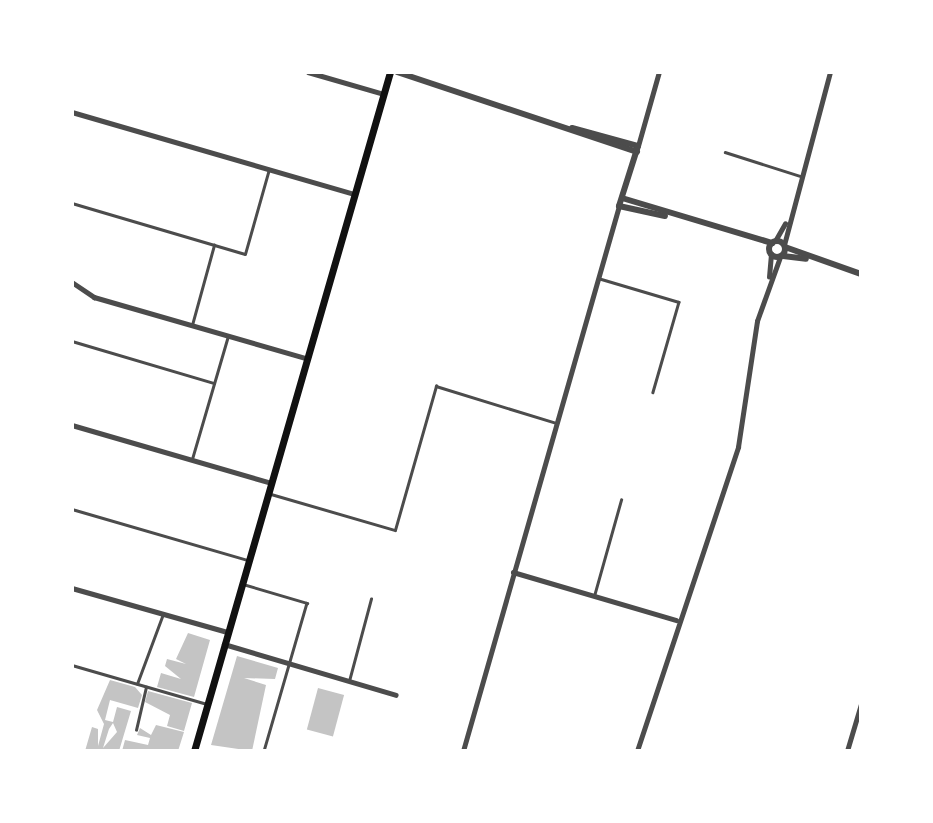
<!DOCTYPE html>
<style>
body{margin:0}
#map{position:relative;width:933px;height:823px;overflow:hidden;background:#fff;font-family:"Noto Sans",sans-serif}
div>[style]{position:absolute}
.building>*{inset:0;background:#c4c4c4;transform-origin:0 0}
.service>*{height:2.5px;margin:-1.25px;padding:0 1.25px;transform-origin:1.25px;border-radius:1.25px;background:#4c4c4c}
.minor>*{height:4.5px;margin:-2.25px;padding:0 2.25px;transform-origin:2.25px;border-radius:2.25px;background:#4c4c4c}
.tertiary>*{height:6px;margin:-3px;padding:0 3px;transform-origin:3px;border-radius:3px;background:#4c4c4c}
.tertiary>.ring{margin:-3px;padding:0;box-sizing:content-box;background:none;border:6px solid #4c4c4c;border-radius:50%}
.secondary>*{height:7px;margin:-3.5px;padding:0 3.5px;transform-origin:3.5px;border-radius:3.5px;background:#111}
span{translate:-50% -50%;white-space:nowrap;text-align:center;line-height:1.15;-webkit-text-stroke:6px #fff;paint-order:stroke}
.frame{position:absolute;inset:0;border:74px solid #fff;pointer-events:none}
</style>
<div id="map">
<div class="building">
<i style="clip-path:polygon(188px 633px,210px 640px,194px 697px,157px 687px,161px 673px,181px 679px,165px 666px,167px 659px,186px 664px,176px 659px)"></i>
<i style="clip-path:polygon(237px 656px,278px 668px,275px 679px,244px 678px,266px 685px,252px 751px,211px 745px)"></i>
<i style="clip-path:polygon(evenodd,110px 680px,135px 687px,142px 695px,138px 708px,110px 700px,105px 720px,113px 722px,117px 707px,131px 711px,119px 751px,85px 751px,92px 727px,98px 729px,98px 746px,104px 724px,97px 710px,110px 680px,113px 723px,117px 732px,103px 748px,109px 729px,113px 723px)"></i>
<i style="left:318px;top:688px;width:27px;height:43px;rotate:15deg"></i>
<i style="clip-path:polygon(148px 691px,192px 703px,184px 731px,167px 726px,170px 715px,145px 702px)"></i>
<i style="clip-path:polygon(156px 725px,184px 732px,178px 751px,122px 751px,125px 740px,148px 745px,150px 738px,137px 735px,140px 728px,151px 735px)"></i>
</div>
<div class="service">
<i style="left:725px;top:152px;width:79px;rotate:17.7deg"></i>
<i style="left:72px;top:203px;width:180px;rotate:16.4deg"></i>
<i style="left:245px;top:254px;width:88px;rotate:-74.2deg"></i>
<i style="left:598px;top:278px;width:84px;rotate:16.5deg"></i>
<i style="left:679px;top:302px;width:94px;rotate:106.1deg"></i>
<i style="left:192px;top:325px;width:83px;rotate:-74.6deg"></i>
<i style="left:72px;top:341px;width:148px;rotate:16.5deg"></i>
<i style="left:192px;top:459px;width:128px;rotate:-73.7deg"></i>
<i style="left:271px;top:494px;width:129px;rotate:16.2deg"></i>
<i style="left:395px;top:530px;width:150px;rotate:-74.1deg"></i>
<i style="left:436px;top:386px;width:126px;rotate:17.1deg"></i>
<i style="left:72px;top:509px;width:182px;rotate:16.2deg"></i>
<i style="left:243px;top:584px;width:67px;rotate:16.5deg"></i>
<i style="left:307px;top:603px;width:154px;rotate:106.2deg"></i>
<i style="left:594px;top:596px;width:100px;rotate:-74.3deg"></i>
<i style="left:72px;top:665px;width:141px;rotate:16.1deg"></i>
<i style="left:349px;top:681px;width:85px;rotate:-75deg"></i>
<i style="left:137px;top:684px;width:75px;rotate:-69.6deg"></i>
<i style="left:136px;top:730px;width:44px;rotate:-76.9deg"></i>
</div>
<div class="minor">
<i style="left:308px;top:72px;width:79px;rotate:16.1deg"></i>
<i style="left:72px;top:112px;width:294px;rotate:16.2deg"></i>
<i style="left:638px;top:146px;width:77px;rotate:-74.2deg"></i>
<i style="left:775px;top:241px;width:20px;rotate:-60deg"></i>
<i style="left:784px;top:245px;width:179px;rotate:-75.1deg"></i>
<i style="left:769px;top:277px;width:23px;rotate:-85deg"></i>
<i style="left:72px;top:282px;width:27px;rotate:34deg"></i>
<i style="left:94px;top:297px;width:221px;rotate:16.1deg"></i>
<i style="left:72px;top:425px;width:207px;rotate:16.2deg"></i>
<i style="left:513px;top:572px;width:170px;rotate:16.4deg"></i>
<i style="left:72px;top:588px;width:162px;rotate:15.8deg"></i>
<i style="left:224px;top:644px;width:179px;rotate:16.5deg"></i>
<i style="left:463px;top:751px;width:567px;rotate:-74.03deg"></i>
<i style="left:637px;top:751px;width:320px;rotate:-71.6deg"></i>
<i style="left:738px;top:447px;width:127px;rotate:-81.4deg"></i>
<i style="left:757px;top:321px;width:68px;rotate:-70.2deg"></i>
<i style="left:847px;top:751px;width:49px;rotate:-73.4deg"></i>
</div>
<div class="tertiary">
<i style="left:397px;top:72px;width:253px;rotate:18.4deg"></i>
<i style="left:572px;top:128px;width:68px;rotate:15.3deg"></i>
<i style="left:638px;top:146px;width:63px;rotate:107.6deg"></i>
<i style="left:619px;top:206px;width:47px;rotate:12.3deg"></i>
<i style="left:622px;top:198px;width:157px;rotate:16.7deg"></i>
<i class="ring" style="left:769px;top:241px;width:10px;height:10px"></i>
<i style="left:785px;top:247px;width:81px;rotate:19.6deg"></i>
<i style="left:783px;top:256px;width:23px;rotate:7deg"></i>
</div>
<div class="secondary">
<i style="left:194px;top:751px;width:707px;rotate:-73.9deg"></i>
</div>
<div class="frame"></div>
</div>
